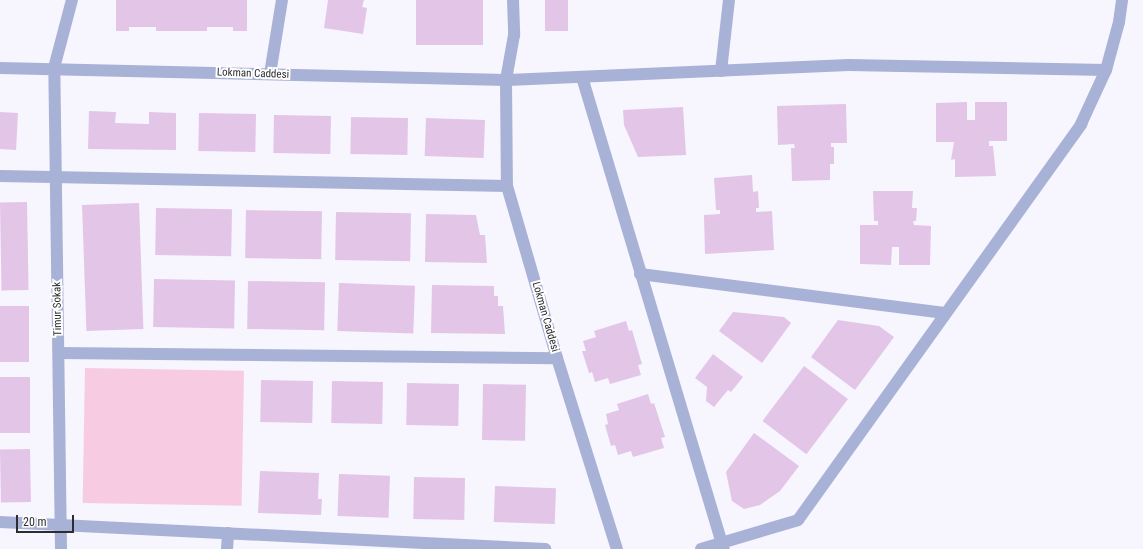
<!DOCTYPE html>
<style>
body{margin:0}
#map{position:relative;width:1143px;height:549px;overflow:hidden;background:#f7f5fe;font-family:"Roboto Condensed",sans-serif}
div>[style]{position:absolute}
.green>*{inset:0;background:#f7cce2;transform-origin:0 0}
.building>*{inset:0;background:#e3c5e8;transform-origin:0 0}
.minor>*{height:12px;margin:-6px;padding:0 6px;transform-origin:6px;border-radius:6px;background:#a8b2d6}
.tertiary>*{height:12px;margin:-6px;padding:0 6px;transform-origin:6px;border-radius:6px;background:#a8b2d6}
span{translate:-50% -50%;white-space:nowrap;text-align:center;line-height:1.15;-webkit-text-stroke:4px #fff;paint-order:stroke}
.street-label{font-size:11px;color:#2d2c30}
.scale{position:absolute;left:16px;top:515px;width:58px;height:18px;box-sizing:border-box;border:2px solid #2d2c30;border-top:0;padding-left:5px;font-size:12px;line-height:14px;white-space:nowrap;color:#2d2c30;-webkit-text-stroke:3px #fff;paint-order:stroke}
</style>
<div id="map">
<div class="green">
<i style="left:85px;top:368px;width:159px;height:135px;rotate:1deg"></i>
</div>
<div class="building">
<i style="clip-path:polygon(116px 0,247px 0,247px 31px,233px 31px,233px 27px,207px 27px,207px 31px,156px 31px,156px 27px,129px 27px,129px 31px,116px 31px)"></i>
<i style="clip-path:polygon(328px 0,364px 0,362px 7px,367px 8px,363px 34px,324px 28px)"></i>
<i style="left:416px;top:0;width:67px;height:45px"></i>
<i style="left:545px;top:0;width:23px;height:31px"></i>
<i style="clip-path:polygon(967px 102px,967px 120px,975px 120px,975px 102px,1007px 102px,1007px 141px,989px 141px,989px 146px,993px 146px,996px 176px,955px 177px,955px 159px,951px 160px,954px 142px,936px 142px,936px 103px)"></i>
<i style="clip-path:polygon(846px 104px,847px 143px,831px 143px,831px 147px,834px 147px,834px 164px,830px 164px,830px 180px,792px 181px,791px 148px,795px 148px,794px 144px,778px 145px,777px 106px)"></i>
<i style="clip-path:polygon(683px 107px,686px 155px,638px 157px,624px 125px,623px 110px)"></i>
<i style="clip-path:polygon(89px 111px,116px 112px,115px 123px,149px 124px,149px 112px,176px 113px,176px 150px,88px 149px)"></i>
<i style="left:0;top:112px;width:18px;height:37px;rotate:3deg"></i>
<i style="left:199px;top:113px;width:57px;height:38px;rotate:1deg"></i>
<i style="left:274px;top:115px;width:57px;height:38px;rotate:1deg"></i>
<i style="left:351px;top:117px;width:57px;height:37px;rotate:1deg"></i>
<i style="left:426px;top:118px;width:59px;height:38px;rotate:2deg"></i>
<i style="clip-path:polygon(752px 175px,753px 192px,758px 191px,759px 208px,756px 208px,756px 212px,772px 211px,774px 250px,705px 254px,704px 215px,720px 214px,720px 210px,716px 210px,714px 178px)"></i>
<i style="clip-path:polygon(873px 191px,913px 191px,912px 208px,917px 208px,916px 221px,913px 221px,914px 225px,931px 226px,930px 265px,899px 265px,899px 247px,892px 247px,891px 265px,860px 264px,860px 225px,878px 225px,878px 221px,874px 221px)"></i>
<i style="left:27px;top:202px;width:88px;height:27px;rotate:89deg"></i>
<i style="left:139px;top:203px;width:126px;height:57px;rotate:88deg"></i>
<i style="left:156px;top:208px;width:76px;height:47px;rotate:1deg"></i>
<i style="left:246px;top:210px;width:76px;height:48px;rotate:1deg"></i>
<i style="left:336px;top:212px;width:75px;height:48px;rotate:1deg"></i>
<i style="clip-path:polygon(426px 214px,476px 215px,480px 235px,485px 235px,487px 263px,425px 262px)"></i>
<i style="left:154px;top:279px;width:81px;height:48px;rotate:1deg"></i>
<i style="left:248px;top:281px;width:77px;height:48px;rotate:1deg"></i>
<i style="left:339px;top:283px;width:76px;height:48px;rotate:2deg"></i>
<i style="clip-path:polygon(432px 285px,494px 286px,494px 296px,498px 296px,498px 306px,503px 306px,505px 334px,431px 333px)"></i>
<i style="left:29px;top:306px;width:56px;height:29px;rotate:90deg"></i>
<i style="clip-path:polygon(733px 312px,784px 317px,791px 323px,762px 363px,719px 331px)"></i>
<i style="clip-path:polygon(838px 320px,879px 326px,894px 337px,855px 390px,811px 357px)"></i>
<i style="clip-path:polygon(626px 321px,629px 331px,632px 330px,642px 364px,638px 365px,641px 375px,610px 384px,608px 378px,595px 382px,592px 372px,589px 373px,582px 351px,586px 351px,583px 341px,596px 337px,594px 331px)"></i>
<i style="clip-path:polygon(713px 354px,743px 377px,731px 392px,728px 390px,714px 407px,706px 401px,707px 387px,695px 378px)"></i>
<i style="left:804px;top:366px;width:55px;height:69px;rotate:37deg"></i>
<i style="left:30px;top:377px;width:56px;height:30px;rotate:90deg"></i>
<i style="left:261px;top:380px;width:52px;height:42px;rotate:1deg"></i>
<i style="left:332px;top:381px;width:51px;height:42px;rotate:1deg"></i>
<i style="left:407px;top:383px;width:52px;height:42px;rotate:1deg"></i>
<i style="left:483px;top:384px;width:43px;height:56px;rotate:1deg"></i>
<i style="clip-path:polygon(648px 394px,651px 404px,654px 403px,665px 437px,661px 438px,664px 448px,633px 457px,631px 451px,618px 455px,615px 445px,611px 446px,605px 425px,608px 424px,606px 414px,619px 410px,617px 404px)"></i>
<i style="clip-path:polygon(754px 433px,799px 466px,780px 491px,760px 505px,744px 509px,732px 501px,726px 472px)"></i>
<i style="left:30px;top:449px;width:53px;height:30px;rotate:89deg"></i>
<i style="clip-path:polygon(260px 471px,319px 473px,318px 499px,322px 499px,321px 515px,258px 513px)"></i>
<i style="left:339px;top:474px;width:51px;height:42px;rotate:2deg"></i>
<i style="left:414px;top:477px;width:51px;height:42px;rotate:1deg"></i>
<i style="left:495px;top:486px;width:61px;height:36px;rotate:2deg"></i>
</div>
<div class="minor">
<i style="left:0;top:68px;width:506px;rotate:1.36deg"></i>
<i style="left:506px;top:80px;width:343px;rotate:-2.5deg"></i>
<i style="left:849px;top:65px;width:257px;rotate:1.1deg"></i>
<i style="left:721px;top:71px;width:71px;rotate:-83.6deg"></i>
<i style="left:270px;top:74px;width:75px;rotate:-80.8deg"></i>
<i style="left:582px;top:77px;width:493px;rotate:73.3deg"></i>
<i style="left:0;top:176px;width:507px;rotate:1.13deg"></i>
<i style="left:640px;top:274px;width:307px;rotate:7.3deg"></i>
<i style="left:59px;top:353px;width:498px;rotate:0.6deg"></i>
<i style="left:0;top:522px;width:546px;rotate:2.84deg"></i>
<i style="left:61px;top:549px;width:481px;rotate:-90.8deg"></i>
<i style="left:54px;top:68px;width:70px;rotate:-75.2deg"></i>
<i style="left:227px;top:549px;width:16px;rotate:-86deg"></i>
<i style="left:701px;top:549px;width:101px;rotate:-16.6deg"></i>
<i style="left:798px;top:520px;width:487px;rotate:-54.4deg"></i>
<i style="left:1081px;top:124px;width:60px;rotate:-65.2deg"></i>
<i style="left:1106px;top:70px;width:50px;rotate:-74.8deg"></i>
<i style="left:1119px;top:22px;width:22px;rotate:-82deg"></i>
</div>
<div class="tertiary">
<i style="left:513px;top:0;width:35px;rotate:88deg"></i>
<i style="left:514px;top:35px;width:46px;rotate:100.1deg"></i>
<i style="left:506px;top:80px;width:106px;rotate:89.5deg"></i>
<i style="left:507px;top:186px;width:179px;rotate:73.8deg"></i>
<i style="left:557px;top:358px;width:200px;rotate:72.6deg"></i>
</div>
<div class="street-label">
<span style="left:253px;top:74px;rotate:2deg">Lokman Caddesi</span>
<span style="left:58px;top:309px;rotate:-91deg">Timur Sokak</span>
<span style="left:545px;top:317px;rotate:74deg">Lokman Caddesi</span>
</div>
<div class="scale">20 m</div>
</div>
